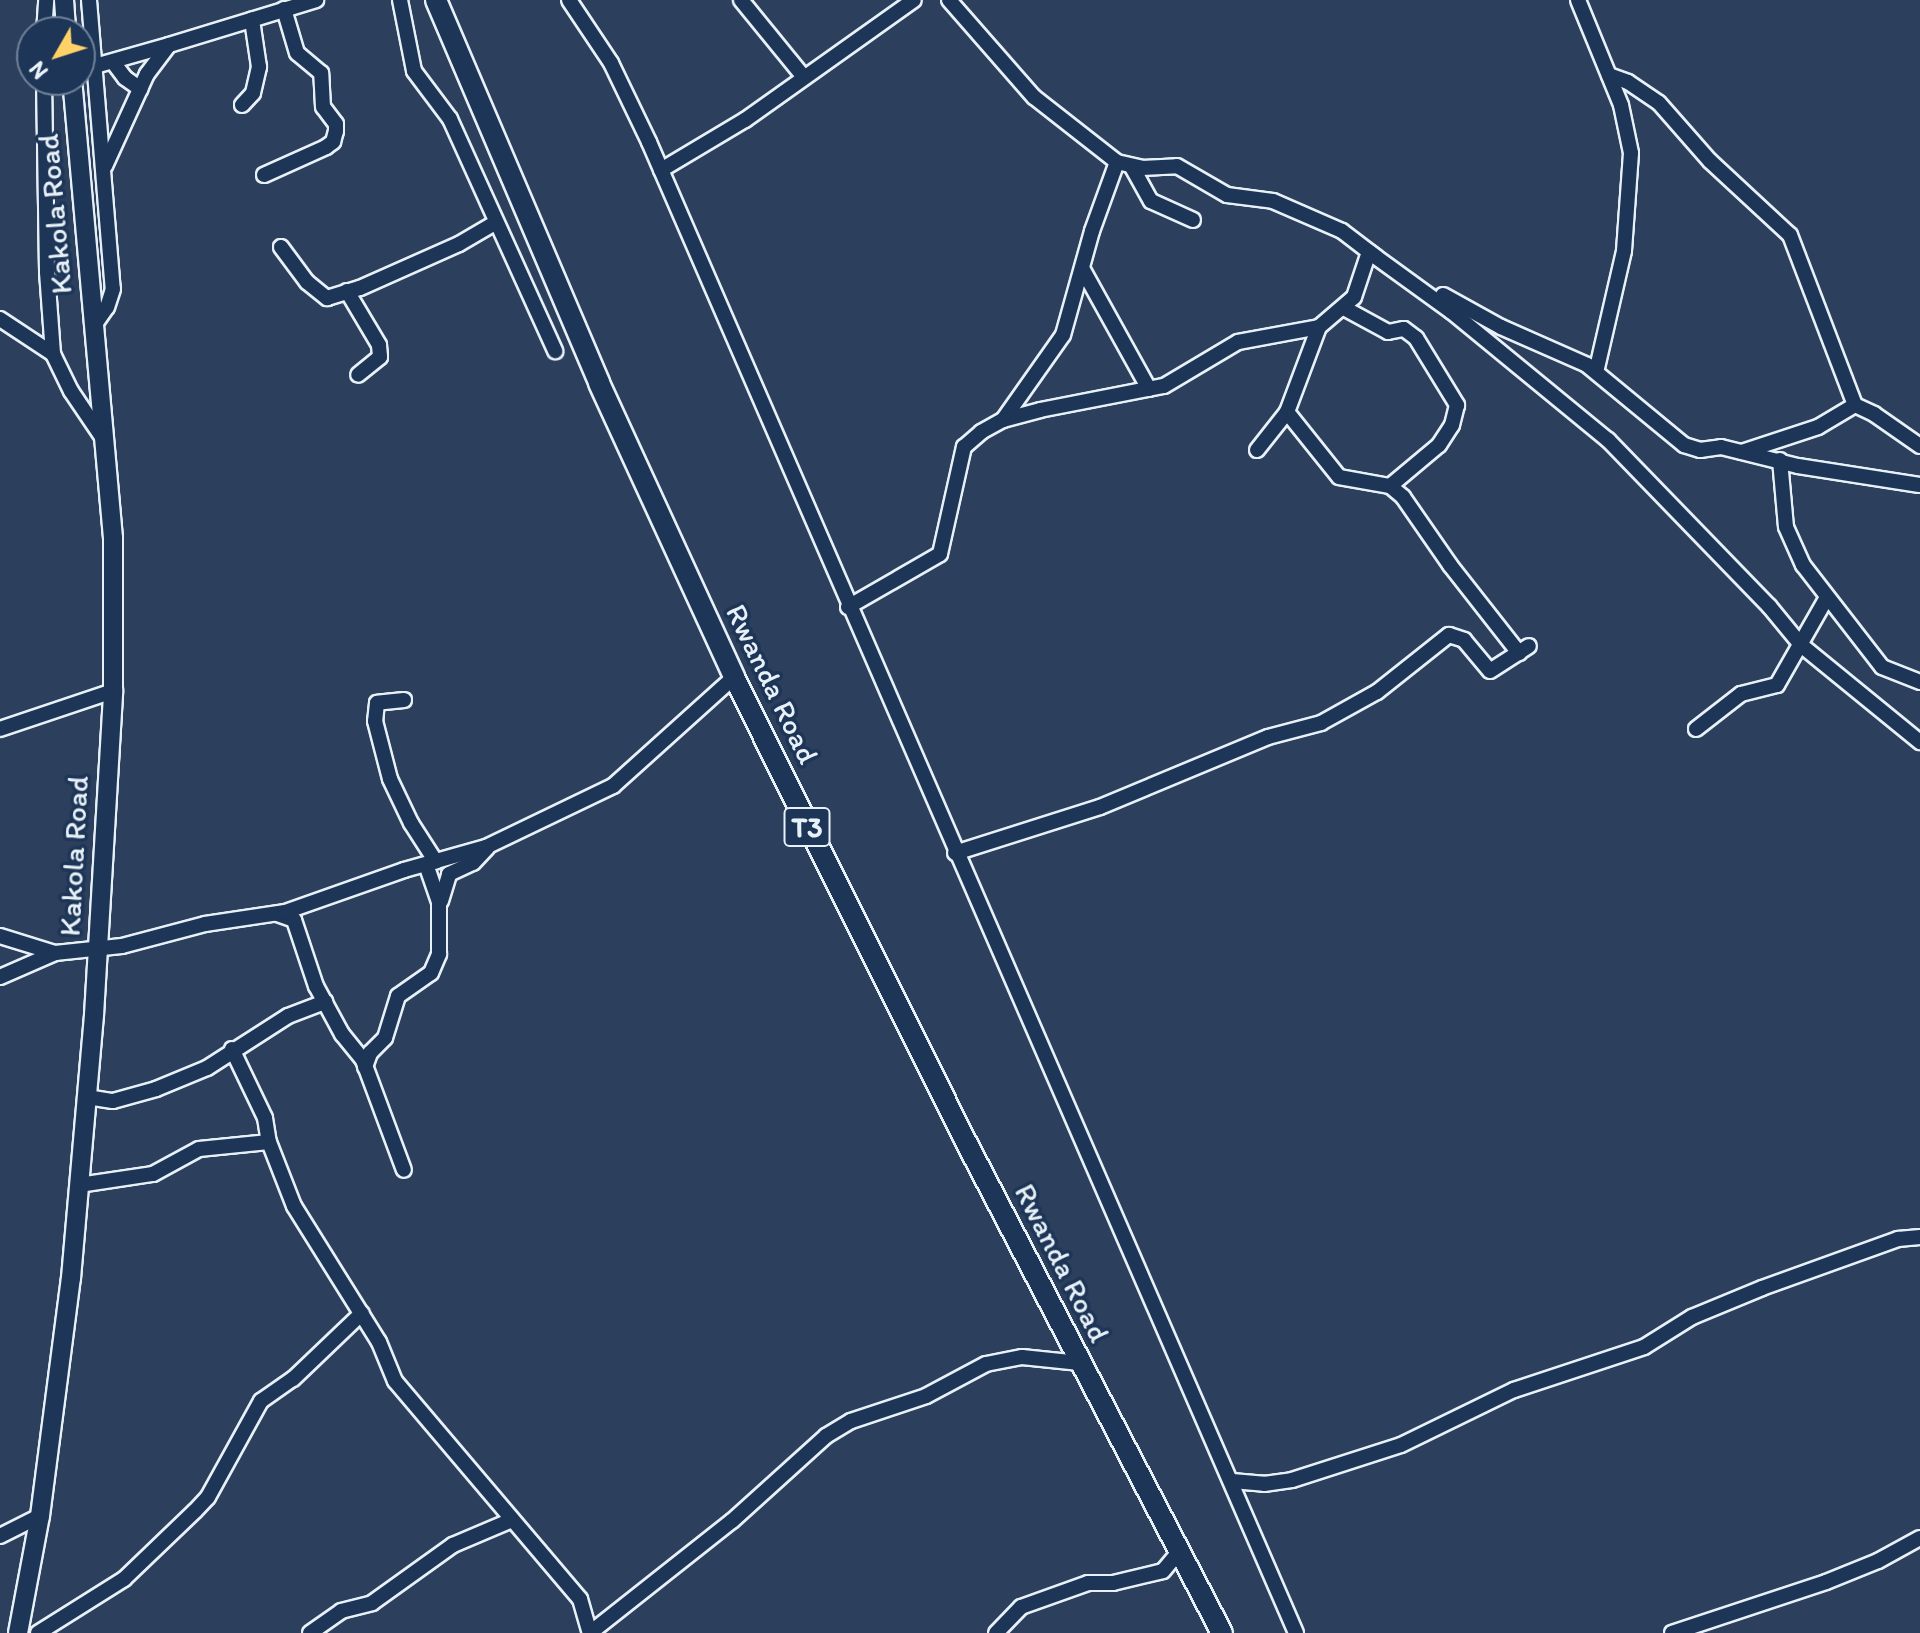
<!DOCTYPE html>
<style>
body{margin:0}
#map{position:relative;width:1920px;height:1633px;overflow:hidden;background:#2c3f5c;font-family:Itim,sans-serif}
div>[style]{position:absolute}
.roads{filter:drop-shadow(2px 0 #e8f1f8) drop-shadow(-2px 0 #e8f1f8) drop-shadow(0 2px #e8f1f8) drop-shadow(0 -2px #e8f1f8)}
.minor>*{height:14px;margin:-7px;padding:0 7px;transform-origin:7px;border-radius:7px;background:#1d3557}
.major>*{height:18px;margin:-9px;padding:0 9px;transform-origin:9px;border-radius:9px;background:#1d3557}
.highway>*{height:20px;margin:-10px;padding:0 10px;transform-origin:10px;border-radius:10px;background:#1d3557}
span{translate:-50% -50%;white-space:nowrap;text-align:center;line-height:1.15;-webkit-text-stroke:7px #1d3557;paint-order:stroke}
.shield-label span{padding:2px 6px;background:#1d3557;border:2px solid;border-radius:6px;-webkit-text-stroke-width:0}
.shield-label{font-size:28px;color:#e8f1f8;font-weight:700}
.street-label{font-size:30px;color:#e8f1f8}
.north{position:absolute;left:16px;top:16px;width:80px;height:80px;box-sizing:border-box;background:#1d3557;border:2px solid #6e8097;border-radius:50%;rotate:231deg;font-size:22px;font-weight:700;line-height:32px;text-align:center;color:#e8f1f8}
.north::after{content:'';display:block;margin:auto;width:28px;height:36px;background:#ffd166;clip-path:polygon(50% 0,100% 100%,50% 72%,0 100%)}
</style>
<div id="map">
<div class="roads">
<div class="minor">
<i style="left:89px;top:0;width:290px;rotate:85.3deg"></i>
<i style="left:113px;top:289px;width:19px;rotate:108deg"></i>
<i style="left:107px;top:307px;width:24px;rotate:125deg"></i>
<i style="left:400px;top:0;width:72px;rotate:78.8deg"></i>
<i style="left:414px;top:71px;width:60px;rotate:53.1deg"></i>
<i style="left:450px;top:119px;width:255px;rotate:65.6deg"></i>
<i style="left:569px;top:0;width:76px;rotate:56.3deg"></i>
<i style="left:611px;top:63px;width:88px;rotate:64.3deg"></i>
<i style="left:649px;top:142px;width:1625px;rotate:66.54deg"></i>
<i style="left:741px;top:0;width:98px;rotate:50.8deg"></i>
<i style="left:949px;top:0;width:129px;rotate:48.8deg"></i>
<i style="left:1034px;top:97px;width:105px;rotate:38.1deg"></i>
<i style="left:1117px;top:162px;width:26px;rotate:13deg"></i>
<i style="left:1142px;top:168px;width:35px;rotate:-3deg"></i>
<i style="left:1177px;top:166px;width:58px;rotate:30.1deg"></i>
<i style="left:1227px;top:195px;width:46px;rotate:7.4deg"></i>
<i style="left:1273px;top:201px;width:75px;rotate:23.5deg"></i>
<i style="left:1342px;top:231px;width:43px;rotate:37.4deg"></i>
<i style="left:1578px;top:0;width:113px;rotate:67.7deg"></i>
<i style="left:1621px;top:105px;width:49px;rotate:78.2deg"></i>
<i style="left:1631px;top:153px;width:98px;rotate:94.1deg"></i>
<i style="left:1624px;top:251px;width:124px;rotate:103deg"></i>
<i style="left:44px;top:32px;width:32px;rotate:-86deg"></i>
<i style="left:113px;top:62px;width:20px;rotate:53deg"></i>
<i style="left:125px;top:78px;width:19px;rotate:35deg"></i>
<i style="left:95px;top:66px;width:77px;rotate:-15.8deg"></i>
<i style="left:1609px;top:75px;width:20px;rotate:20deg"></i>
<i style="left:1628px;top:82px;width:37px;rotate:34deg"></i>
<i style="left:1659px;top:103px;width:77px;rotate:48.7deg"></i>
<i style="left:1710px;top:161px;width:109px;rotate:42.8deg"></i>
<i style="left:1790px;top:235px;width:182px;rotate:69.1deg"></i>
<i style="left:44px;top:80px;width:192px;rotate:89.1deg"></i>
<i style="left:47px;top:272px;width:82px;rotate:85.8deg"></i>
<i style="left:53px;top:354px;width:41px;rotate:64.1deg"></i>
<i style="left:71px;top:391px;width:59px;rotate:56deg"></i>
<i style="left:242px;top:105px;width:16px;rotate:-47deg"></i>
<i style="left:253px;top:93px;width:27px;rotate:-77deg"></i>
<i style="left:259px;top:67px;width:48px;rotate:-98.5deg"></i>
<i style="left:105px;top:166px;width:101px;rotate:-65.5deg"></i>
<i style="left:147px;top:74px;width:36px;rotate:-53deg"></i>
<i style="left:169px;top:45px;width:154px;rotate:-17deg"></i>
<i style="left:1132px;top:167px;width:39px;rotate:61deg"></i>
<i style="left:1151px;top:201px;width:46px;rotate:24.3deg"></i>
<i style="left:661px;top:170px;width:98px;rotate:-30.8deg"></i>
<i style="left:745px;top:120px;width:207px;rotate:-35.4deg"></i>
<i style="left:264px;top:175px;width:68px;rotate:-24.3deg"></i>
<i style="left:326px;top:147px;width:9px;rotate:-36deg"></i>
<i style="left:333px;top:142px;width:11px;rotate:-75deg"></i>
<i style="left:336px;top:131px;width:7px;rotate:-90deg"></i>
<i style="left:336px;top:124px;width:21px;rotate:-127deg"></i>
<i style="left:323px;top:107px;width:34px;rotate:-93deg"></i>
<i style="left:321px;top:73px;width:31px;rotate:-140deg"></i>
<i style="left:297px;top:53px;width:46px;rotate:-106.5deg"></i>
<i style="left:281px;top:247px;width:44px;rotate:53.4deg"></i>
<i style="left:307px;top:282px;width:26px;rotate:39deg"></i>
<i style="left:327px;top:298px;width:34px;rotate:-17deg"></i>
<i style="left:360px;top:288px;width:108px;rotate:-24deg"></i>
<i style="left:459px;top:244px;width:42px;rotate:-30.3deg"></i>
<i style="left:1083px;top:270px;width:136px;rotate:61deg"></i>
<i style="left:347px;top:291px;width:63px;rotate:59.3deg"></i>
<i style="left:379px;top:345px;width:12px;rotate:85deg"></i>
<i style="left:380px;top:357px;width:28px;rotate:141deg"></i>
<i style="left:1443px;top:295px;width:66px;rotate:28.9deg"></i>
<i style="left:1501px;top:327px;width:94px;rotate:23.8deg"></i>
<i style="left:1587px;top:365px;width:126px;rotate:39.5deg"></i>
<i style="left:1684px;top:445px;width:17px;rotate:17deg"></i>
<i style="left:1700px;top:450px;width:21px;rotate:-8deg"></i>
<i style="left:1721px;top:447px;width:79px;rotate:13.9deg"></i>
<i style="left:1798px;top:466px;width:123px;rotate:8.9deg"></i>
<i style="left:1344px;top:308px;width:50px;rotate:28.6deg"></i>
<i style="left:1388px;top:332px;width:16px;rotate:-11deg"></i>
<i style="left:1404px;top:329px;width:15px;rotate:37deg"></i>
<i style="left:1416px;top:338px;width:79px;rotate:58.5deg"></i>
<i style="left:1457px;top:405px;width:21px;rotate:104deg"></i>
<i style="left:1452px;top:425px;width:24px;rotate:123deg"></i>
<i style="left:1439px;top:445px;width:64px;rotate:140.1deg"></i>
<i style="left:0;top:319px;width:64px;rotate:33.4deg"></i>
<i style="left:1287px;top:412px;width:83px;rotate:51.3deg"></i>
<i style="left:1339px;top:477px;width:52px;rotate:10deg"></i>
<i style="left:1390px;top:486px;width:17px;rotate:40deg"></i>
<i style="left:1403px;top:497px;width:83px;rotate:55.3deg"></i>
<i style="left:1450px;top:565px;width:112px;rotate:51.9deg"></i>
<i style="left:1003px;top:420px;width:104px;rotate:-54.8deg"></i>
<i style="left:1063px;top:335px;width:108px;rotate:-74.4deg"></i>
<i style="left:1092px;top:231px;width:73px;rotate:-70.1deg"></i>
<i style="left:1257px;top:450px;width:48px;rotate:-51.7deg"></i>
<i style="left:1287px;top:412px;width:91px;rotate:-69.4deg"></i>
<i style="left:1742px;top:452px;width:80px;rotate:-18.2deg"></i>
<i style="left:1818px;top:427px;width:43px;rotate:-30.7deg"></i>
<i style="left:1855px;top:405px;width:21px;rotate:25deg"></i>
<i style="left:1874px;top:414px;width:56px;rotate:34.8deg"></i>
<i style="left:1780px;top:460px;width:67px;rotate:84.9deg"></i>
<i style="left:1786px;top:527px;width:42px;rotate:65.9deg"></i>
<i style="left:1803px;top:565px;width:129px;rotate:52.2deg"></i>
<i style="left:1882px;top:667px;width:41px;rotate:21.5deg"></i>
<i style="left:848px;top:607px;width:106px;rotate:-29.9deg"></i>
<i style="left:940px;top:554px;width:110px;rotate:-77.4deg"></i>
<i style="left:964px;top:447px;width:23px;rotate:-41deg"></i>
<i style="left:981px;top:432px;width:25px;rotate:-29deg"></i>
<i style="left:1003px;top:420px;width:38px;rotate:-15deg"></i>
<i style="left:1040px;top:410px;width:126px;rotate:-11deg"></i>
<i style="left:1164px;top:386px;width:86px;rotate:-30.7deg"></i>
<i style="left:1238px;top:342px;width:82px;rotate:-10.5deg"></i>
<i style="left:1319px;top:327px;width:46px;rotate:-40.6deg"></i>
<i style="left:1354px;top:297px;width:47px;rotate:-71.6deg"></i>
<i style="left:1369px;top:252px;width:102px;rotate:35.9deg"></i>
<i style="left:1452px;top:312px;width:202px;rotate:39.4deg"></i>
<i style="left:1608px;top:440px;width:231px;rotate:45.9deg"></i>
<i style="left:1769px;top:606px;width:50px;rotate:50.6deg"></i>
<i style="left:1801px;top:645px;width:154px;rotate:39.2deg"></i>
<i style="left:404px;top:700px;width:27px;rotate:174deg"></i>
<i style="left:377px;top:703px;width:18px;rotate:96deg"></i>
<i style="left:375px;top:721px;width:60px;rotate:75.5deg"></i>
<i style="left:390px;top:779px;width:49px;rotate:64.5deg"></i>
<i style="left:411px;top:823px;width:46px;rotate:57.3deg"></i>
<i style="left:0;top:729px;width:119px;rotate:-18.6deg"></i>
<i style="left:1696px;top:729px;width:57px;rotate:-37.9deg"></i>
<i style="left:1741px;top:694px;width:37px;rotate:-14deg"></i>
<i style="left:1777px;top:685px;width:99px;rotate:-60.3deg"></i>
<i style="left:955px;top:853px;width:152px;rotate:-17.6deg"></i>
<i style="left:1100px;top:807px;width:182px;rotate:-22.6deg"></i>
<i style="left:1268px;top:737px;width:55px;rotate:-14.8deg"></i>
<i style="left:1321px;top:723px;width:64px;rotate:-29deg"></i>
<i style="left:1377px;top:692px;width:92px;rotate:-38.4deg"></i>
<i style="left:1449px;top:635px;width:16px;rotate:18deg"></i>
<i style="left:1464px;top:640px;width:40px;rotate:50deg"></i>
<i style="left:1490px;top:671px;width:46px;rotate:-32.7deg"></i>
<i style="left:441px;top:901px;width:28px;rotate:-73deg"></i>
<i style="left:449px;top:874px;width:26px;rotate:-25deg"></i>
<i style="left:473px;top:863px;width:21px;rotate:-47deg"></i>
<i style="left:277px;top:914px;width:18px;rotate:19deg"></i>
<i style="left:294px;top:920px;width:70px;rotate:71.6deg"></i>
<i style="left:316px;top:986px;width:55px;rotate:61.6deg"></i>
<i style="left:342px;top:1034px;width:33px;rotate:51deg"></i>
<i style="left:363px;top:1060px;width:117px;rotate:69.6deg"></i>
<i style="left:0;top:936px;width:58px;rotate:17.2deg"></i>
<i style="left:0;top:977px;width:60px;rotate:-23.6deg"></i>
<i style="left:55px;top:953px;width:67px;rotate:-6deg"></i>
<i style="left:122px;top:946px;width:86px;rotate:-14.8deg"></i>
<i style="left:205px;top:924px;width:81px;rotate:-8.5deg"></i>
<i style="left:285px;top:912px;width:126px;rotate:-19.4deg"></i>
<i style="left:404px;top:870px;width:85px;rotate:-15.7deg"></i>
<i style="left:486px;top:847px;width:141px;rotate:-25.7deg"></i>
<i style="left:613px;top:786px;width:163px;rotate:-42deg"></i>
<i style="left:232px;top:1049px;width:76px;rotate:64.4deg"></i>
<i style="left:265px;top:1118px;width:24px;rotate:81deg"></i>
<i style="left:269px;top:1142px;width:69px;rotate:68.7deg"></i>
<i style="left:294px;top:1206px;width:160px;rotate:58deg"></i>
<i style="left:379px;top:1342px;width:42px;rotate:67.7deg"></i>
<i style="left:395px;top:1381px;width:286px;rotate:49.7deg"></i>
<i style="left:580px;top:1599px;width:35px;rotate:74deg"></i>
<i style="left:365px;top:1067px;width:15px;rotate:-70deg"></i>
<i style="left:370px;top:1053px;width:21px;rotate:-45deg"></i>
<i style="left:385px;top:1038px;width:44px;rotate:-72.8deg"></i>
<i style="left:398px;top:996px;width:40px;rotate:-34.9deg"></i>
<i style="left:431px;top:973px;width:21px;rotate:-67deg"></i>
<i style="left:439px;top:954px;width:52px;rotate:-90deg"></i>
<i style="left:439px;top:902px;width:39px;rotate:-109deg"></i>
<i style="left:87px;top:1097px;width:26px;rotate:9deg"></i>
<i style="left:113px;top:1101px;width:45px;rotate:-15.6deg"></i>
<i style="left:156px;top:1089px;width:55px;rotate:-22.4deg"></i>
<i style="left:207px;top:1068px;width:96px;rotate:-32.7deg"></i>
<i style="left:288px;top:1016px;width:40px;rotate:-21deg"></i>
<i style="left:79px;top:1185px;width:75px;rotate:-8.5deg"></i>
<i style="left:153px;top:1174px;width:52px;rotate:-28.5deg"></i>
<i style="left:199px;top:1149px;width:70px;rotate:-5.7deg"></i>
<i style="left:1232px;top:1481px;width:32px;rotate:5deg"></i>
<i style="left:1264px;top:1484px;width:28px;rotate:-8deg"></i>
<i style="left:1292px;top:1480px;width:114px;rotate:-17.8deg"></i>
<i style="left:1401px;top:1445px;width:126px;rotate:-26deg"></i>
<i style="left:1514px;top:1390px;width:137px;rotate:-18.3deg"></i>
<i style="left:1644px;top:1347px;width:57px;rotate:-32deg"></i>
<i style="left:1692px;top:1317px;width:76px;rotate:-22.5deg"></i>
<i style="left:1762px;top:1288px;width:145px;rotate:-19.8deg"></i>
<i style="left:1898px;top:1239px;width:22px;rotate:-5deg"></i>
<i style="left:0;top:1536px;width:45px;rotate:-26.6deg"></i>
<i style="left:38px;top:1633px;width:102px;rotate:-32.1deg"></i>
<i style="left:124px;top:1579px;width:98px;rotate:-43.8deg"></i>
<i style="left:195px;top:1511px;width:19px;rotate:-47deg"></i>
<i style="left:208px;top:1497px;width:110px;rotate:-61.1deg"></i>
<i style="left:261px;top:1401px;width:39px;rotate:-35deg"></i>
<i style="left:293px;top:1379px;width:95px;rotate:-43.7deg"></i>
<i style="left:310px;top:1633px;width:38px;rotate:-35deg"></i>
<i style="left:341px;top:1611px;width:32px;rotate:-14deg"></i>
<i style="left:372px;top:1603px;width:100px;rotate:-35.6deg"></i>
<i style="left:453px;top:1545px;width:64px;rotate:-23deg"></i>
<i style="left:590px;top:1633px;width:181px;rotate:-38.3deg"></i>
<i style="left:732px;top:1521px;width:127px;rotate:-42.1deg"></i>
<i style="left:826px;top:1436px;width:29px;rotate:-31deg"></i>
<i style="left:851px;top:1421px;width:79px;rotate:-18.4deg"></i>
<i style="left:926px;top:1396px;width:68px;rotate:-28.1deg"></i>
<i style="left:986px;top:1364px;width:37px;rotate:-11deg"></i>
<i style="left:1022px;top:1357px;width:58px;rotate:5.9deg"></i>
<i style="left:996px;top:1633px;width:36px;rotate:-46deg"></i>
<i style="left:1021px;top:1607px;width:71px;rotate:-19.7deg"></i>
<i style="left:1088px;top:1583px;width:25px"></i>
<i style="left:1113px;top:1583px;width:51px;rotate:-13.5deg"></i>
<i style="left:1163px;top:1571px;width:25px;rotate:-50deg"></i>
<i style="left:1672px;top:1633px;width:162px;rotate:-18.3deg"></i>
<i style="left:1826px;top:1582px;width:56px;rotate:-22deg"></i>
<i style="left:1878px;top:1561px;width:48px;rotate:-28.7deg"></i>
</div>
<div class="major">
<i style="left:64px;top:0;width:32px;rotate:86deg"></i>
<i style="left:18px;top:1633px;width:119px;rotate:-79.4deg"></i>
<i style="left:40px;top:1516px;width:240px;rotate:-82.6deg"></i>
<i style="left:71px;top:1278px;width:264px;rotate:-85deg"></i>
<i style="left:94px;top:1015px;width:325px;rotate:-86.6deg"></i>
<i style="left:113px;top:691px;width:153px;rotate:-90deg"></i>
<i style="left:113px;top:538px;width:460px;rotate:-95.1deg"></i>
</div>
<div class="highway">
<i style="left:436px;top:0;width:416px;rotate:66.9deg"></i>
<i style="left:599px;top:383px;width:324px;rotate:65.3deg"></i>
<i style="left:734px;top:677px;width:515px;rotate:63.48deg"></i>
<i style="left:964px;top:1138px;width:558px;rotate:62.47deg"></i>
</div>
</div>
<div class="shield-label">
<span style="left:807px;top:827px">T3</span>
</div>
<div class="street-label">
<span style="left:55px;top:214px;rotate:-95deg">Kakola Road</span>
<span style="left:772px;top:684px;rotate:64deg">Rwanda Road</span>
<span style="left:74px;top:856px;rotate:-87deg">Kakola Road</span>
<span style="left:1062px;top:1263px;rotate:63deg">Rwanda Road</span>
</div>
<div class="north">N</div>
</div>
